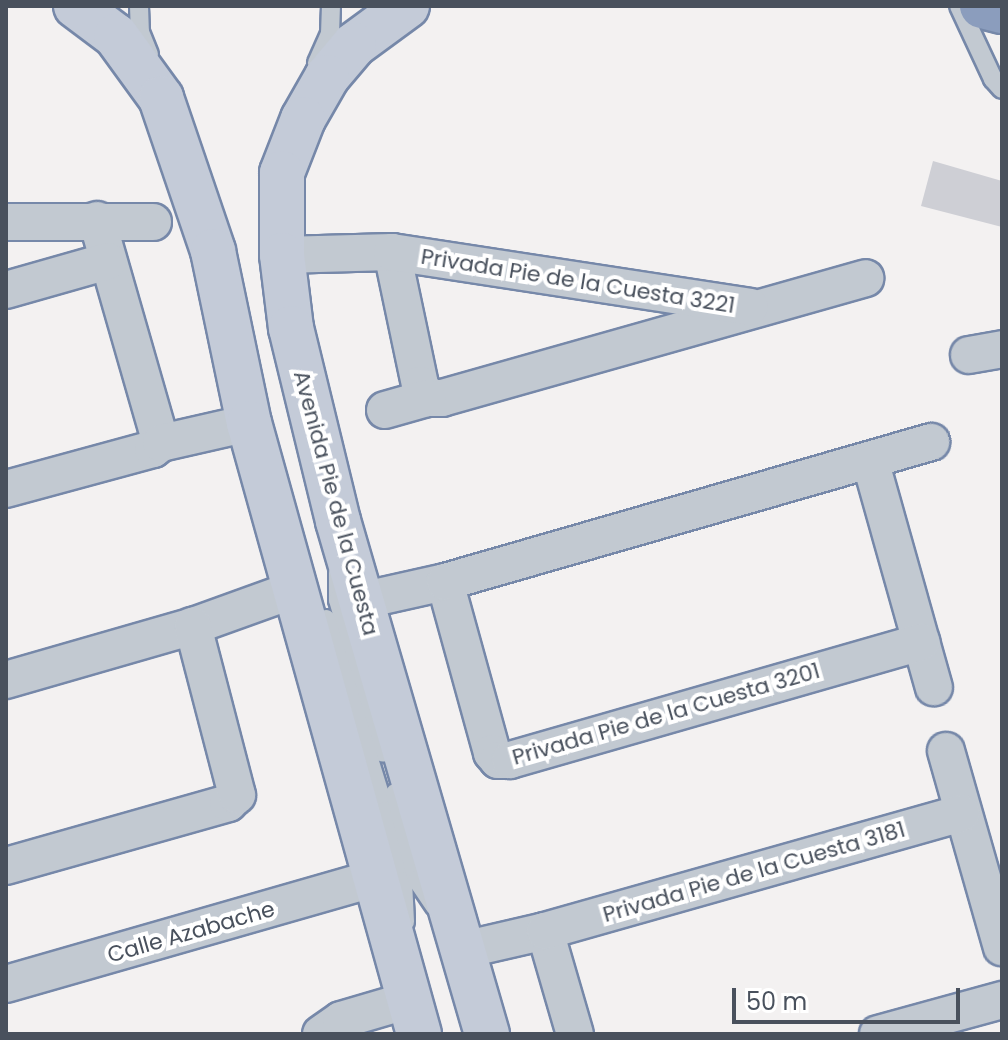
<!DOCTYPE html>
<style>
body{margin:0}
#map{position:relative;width:1008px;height:1040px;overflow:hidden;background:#f3f1f1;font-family:Poppins,sans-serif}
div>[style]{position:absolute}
.building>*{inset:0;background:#cecfd5}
.roads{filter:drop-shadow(2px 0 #7688a9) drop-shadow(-2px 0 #7688a9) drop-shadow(0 2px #7688a9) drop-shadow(0 -2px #7688a9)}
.lane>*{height:18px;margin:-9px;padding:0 9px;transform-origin:9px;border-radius:9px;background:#c2c9d1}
.street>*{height:36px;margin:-18px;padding:0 18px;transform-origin:18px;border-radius:18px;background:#c2c9d1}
.secondary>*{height:44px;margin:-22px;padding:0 22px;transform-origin:22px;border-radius:22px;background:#c4cbd8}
.highway>*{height:44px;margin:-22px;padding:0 22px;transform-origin:22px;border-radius:22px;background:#8b9dbd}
span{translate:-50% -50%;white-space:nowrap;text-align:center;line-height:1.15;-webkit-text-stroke:8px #fff;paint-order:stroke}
.street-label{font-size:22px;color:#49515d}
.frame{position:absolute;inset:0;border:8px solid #49515d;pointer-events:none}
.scale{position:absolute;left:732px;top:988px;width:228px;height:36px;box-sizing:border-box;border:4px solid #49515d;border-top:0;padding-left:10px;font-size:24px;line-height:28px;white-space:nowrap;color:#49515d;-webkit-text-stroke:6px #fff;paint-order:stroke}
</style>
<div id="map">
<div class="building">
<i style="clip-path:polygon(933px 161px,1002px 181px,1002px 227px,921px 206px)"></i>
</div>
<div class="roads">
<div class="lane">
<i style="left:139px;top:6px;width:26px;rotate:88deg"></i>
<i style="left:140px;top:32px;width:24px;rotate:68deg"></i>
<i style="left:959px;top:6px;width:81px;rotate:65deg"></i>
<i style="left:993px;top:79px;width:13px;rotate:48deg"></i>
<i style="left:317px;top:63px;width:32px;rotate:-66deg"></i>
<i style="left:330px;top:34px;width:28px;rotate:-88deg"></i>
<i style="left:338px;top:573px;width:27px;rotate:90deg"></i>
<i style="left:338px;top:600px;width:159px;rotate:73.6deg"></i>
<i style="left:326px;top:619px;width:201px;rotate:72.9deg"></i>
<i style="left:385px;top:811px;width:72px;rotate:75.6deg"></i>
<i style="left:403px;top:881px;width:41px;rotate:87.2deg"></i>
<i style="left:395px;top:793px;width:90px;rotate:75.8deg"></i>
<i style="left:417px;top:880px;width:32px;rotate:56deg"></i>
</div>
<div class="street">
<i style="left:97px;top:220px;width:232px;rotate:74deg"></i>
<i style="left:6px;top:222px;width:147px"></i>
<i style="left:392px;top:252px;width:136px;rotate:78.1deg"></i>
<i style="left:420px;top:385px;width:15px;rotate:62deg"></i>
<i style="left:427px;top:398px;width:15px"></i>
<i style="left:442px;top:398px;width:440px;rotate:-15.8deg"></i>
<i style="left:282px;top:255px;width:110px;rotate:-1.6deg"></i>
<i style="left:392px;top:252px;width:362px;rotate:8.7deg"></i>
<i style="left:6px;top:290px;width:106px;rotate:-15.9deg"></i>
<i style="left:969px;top:355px;width:34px;rotate:-10deg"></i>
<i style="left:385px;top:410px;width:44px;rotate:-15.9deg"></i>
<i style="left:870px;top:460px;width:236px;rotate:74.3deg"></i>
<i style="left:6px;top:489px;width:152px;rotate:-15.2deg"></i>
<i style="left:153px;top:449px;width:10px;rotate:-37deg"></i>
<i style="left:161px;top:443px;width:90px;rotate:-12.8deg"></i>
<i style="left:445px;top:582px;width:177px;rotate:74.6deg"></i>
<i style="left:492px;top:753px;width:9px;rotate:49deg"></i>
<i style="left:498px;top:760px;width:12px"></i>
<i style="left:510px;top:760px;width:428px;rotate:-16deg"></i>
<i style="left:360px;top:601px;width:87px;rotate:-12.6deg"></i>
<i style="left:445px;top:582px;width:506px;rotate:-16.07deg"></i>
<i style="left:6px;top:680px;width:195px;rotate:-16.1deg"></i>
<i style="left:193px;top:626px;width:109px;rotate:-19.8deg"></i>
<i style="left:946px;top:751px;width:204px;rotate:74.1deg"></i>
<i style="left:6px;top:866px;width:231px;rotate:-15.8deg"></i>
<i style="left:228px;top:803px;width:12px;rotate:-42deg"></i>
<i style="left:237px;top:795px;width:175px;rotate:-104.6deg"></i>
<i style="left:545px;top:931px;width:107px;rotate:73.8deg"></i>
<i style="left:463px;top:950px;width:84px;rotate:-13deg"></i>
<i style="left:545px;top:931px;width:433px;rotate:-15.8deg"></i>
<i style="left:6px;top:984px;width:385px;rotate:-16deg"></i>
<i style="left:321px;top:1034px;width:24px;rotate:-35deg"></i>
<i style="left:341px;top:1020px;width:71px;rotate:-16.4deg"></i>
<i style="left:878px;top:1034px;width:129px;rotate:-15.3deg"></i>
</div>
<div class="secondary">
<i style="left:76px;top:6px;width:50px;rotate:36.9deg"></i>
<i style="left:116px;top:36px;width:77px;rotate:54deg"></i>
<i style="left:161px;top:98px;width:162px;rotate:71.2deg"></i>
<i style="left:213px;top:251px;width:176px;rotate:78.2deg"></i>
<i style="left:249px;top:423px;width:634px;rotate:74.45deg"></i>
<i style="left:407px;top:6px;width:66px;rotate:143.7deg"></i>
<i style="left:354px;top:45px;width:42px;rotate:130.2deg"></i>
<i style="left:327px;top:77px;width:48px;rotate:119.7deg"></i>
<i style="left:303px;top:119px;width:58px;rotate:111.3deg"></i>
<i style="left:282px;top:173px;width:82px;rotate:90deg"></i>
<i style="left:282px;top:255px;width:74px;rotate:83deg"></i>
<i style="left:291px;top:328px;width:199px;rotate:76.3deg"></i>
<i style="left:338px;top:521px;width:534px;rotate:73.8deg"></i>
</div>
<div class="highway">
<i style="left:982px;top:6px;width:21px;rotate:14deg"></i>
</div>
</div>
<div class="street-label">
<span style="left:578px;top:281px;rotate:9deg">Privada Pie de la Cuesta 3221</span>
<span style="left:336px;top:503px;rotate:75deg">Avenida Pie de la Cuesta</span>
<span style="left:666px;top:714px;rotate:-16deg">Privada Pie de la Cuesta 3201</span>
<span style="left:754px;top:872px;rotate:-16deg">Privada Pie de la Cuesta 3181</span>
<span style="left:191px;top:932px;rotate:-16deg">Calle Azabache</span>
</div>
<div class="frame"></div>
<div class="scale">50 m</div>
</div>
